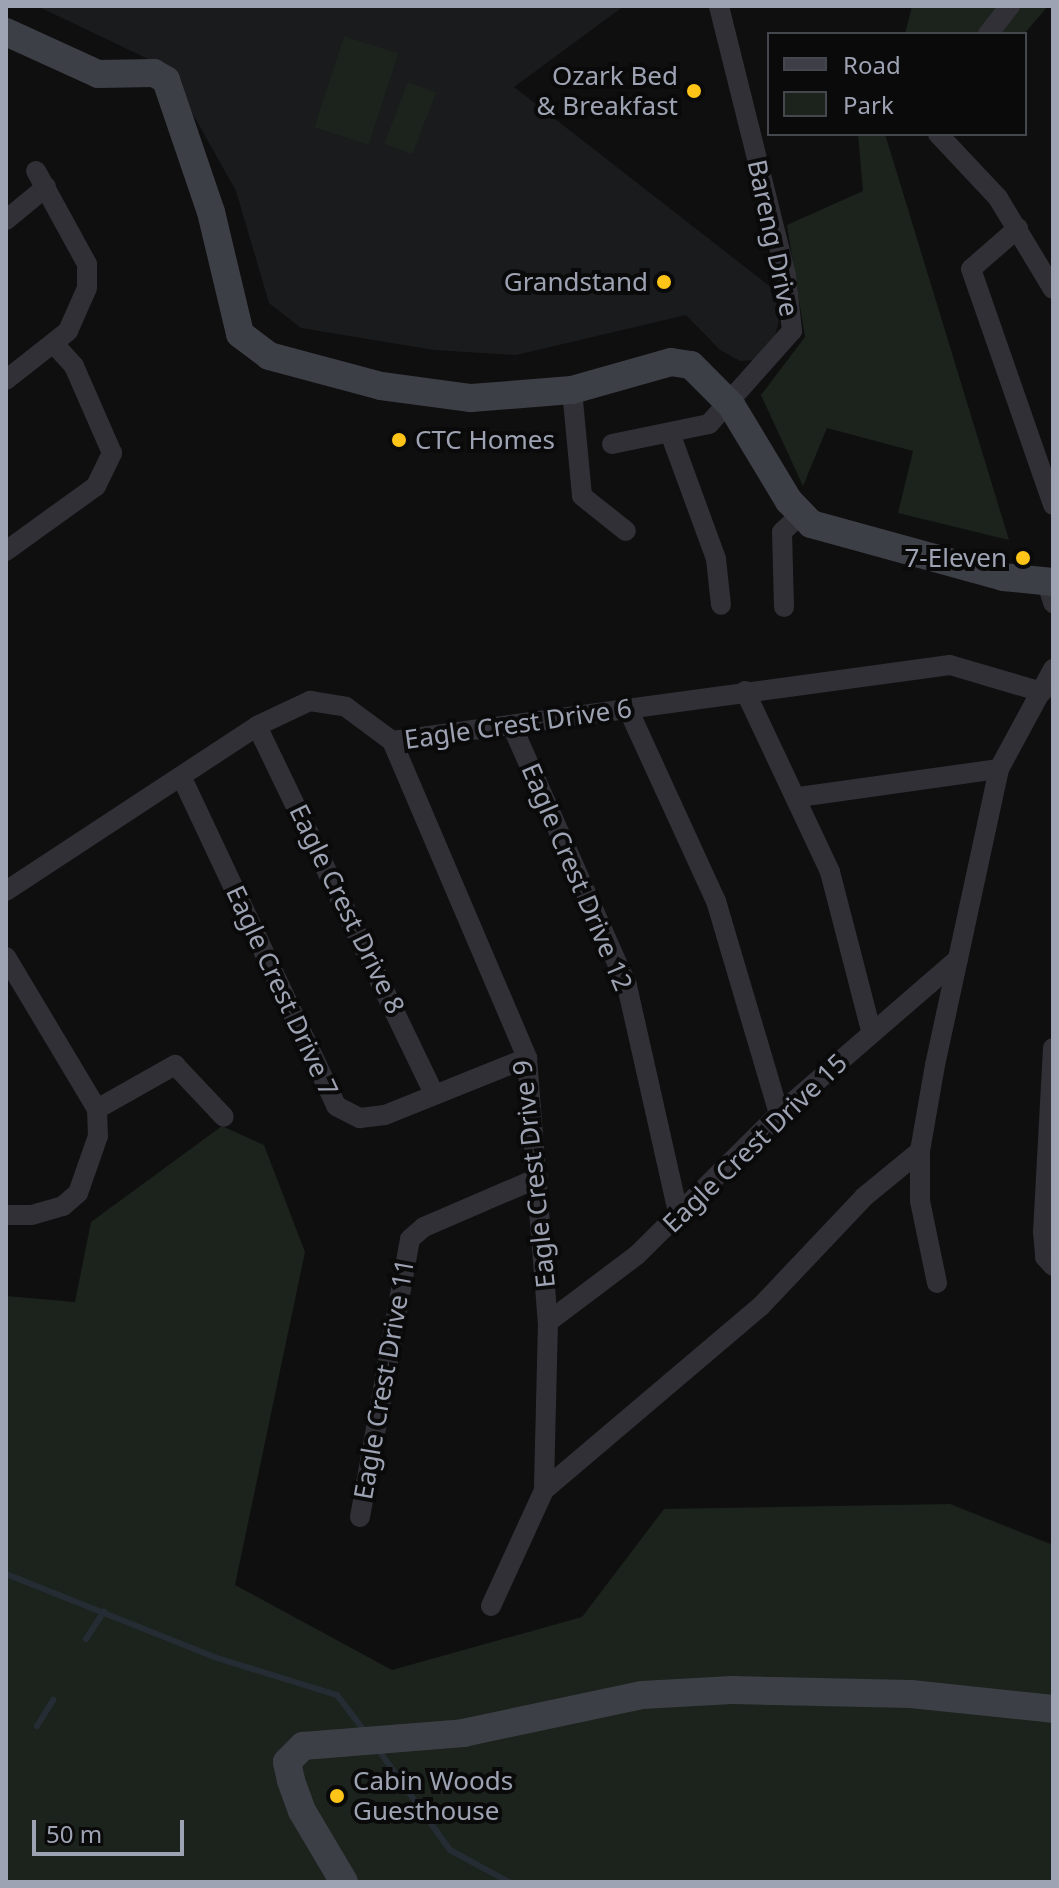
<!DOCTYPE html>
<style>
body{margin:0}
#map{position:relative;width:1059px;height:1888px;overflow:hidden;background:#0f0f10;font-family:"Noto Sans",sans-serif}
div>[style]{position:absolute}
.built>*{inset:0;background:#1a1b1d}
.green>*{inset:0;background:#1b231c;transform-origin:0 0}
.stream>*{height:6px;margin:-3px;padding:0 3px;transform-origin:3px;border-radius:3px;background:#252c34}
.minor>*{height:20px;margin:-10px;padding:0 10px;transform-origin:10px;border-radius:10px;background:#303036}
.secondary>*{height:28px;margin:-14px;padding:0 14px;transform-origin:14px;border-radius:14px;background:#3d3f46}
.dots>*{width:22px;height:22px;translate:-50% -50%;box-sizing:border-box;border:4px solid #0a0a0b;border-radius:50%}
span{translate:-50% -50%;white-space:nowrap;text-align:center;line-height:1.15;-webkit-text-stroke:8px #0a0a0b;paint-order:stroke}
.poi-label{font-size:26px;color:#9ea3b3}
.right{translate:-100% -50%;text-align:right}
.left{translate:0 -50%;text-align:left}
.street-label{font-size:26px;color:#9ea3b3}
.frame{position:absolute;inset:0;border:8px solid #9ea3b3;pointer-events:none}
.legend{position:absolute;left:767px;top:32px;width:260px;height:104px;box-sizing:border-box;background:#0a0a0b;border:2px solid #45474e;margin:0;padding:10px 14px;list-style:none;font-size:24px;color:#9ea3b3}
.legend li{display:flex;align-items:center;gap:16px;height:40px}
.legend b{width:40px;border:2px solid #45474e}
.scale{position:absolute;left:32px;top:1820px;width:152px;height:36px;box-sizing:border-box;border:4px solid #9ea3b3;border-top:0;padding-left:10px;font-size:24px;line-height:28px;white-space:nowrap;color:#9ea3b3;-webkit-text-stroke:6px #0a0a0b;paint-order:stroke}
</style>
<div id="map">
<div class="built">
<i style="clip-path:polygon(37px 6px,624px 6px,514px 87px,772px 288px,780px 316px,775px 336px,755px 360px,740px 361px,720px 350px,686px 315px,516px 355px,434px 350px,301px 328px,269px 303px,236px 191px,167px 68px)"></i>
</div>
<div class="green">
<i style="clip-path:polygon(912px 6px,1048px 6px,1024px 34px,905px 34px)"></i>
<i style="left:344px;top:36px;width:57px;height:96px;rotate:18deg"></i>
<i style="left:408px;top:82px;width:30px;height:66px;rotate:21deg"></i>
<i style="clip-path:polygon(858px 134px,885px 134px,1009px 540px,898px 513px,913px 451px,827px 428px,803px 486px,761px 395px,805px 337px,787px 225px,863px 191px)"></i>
<i style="clip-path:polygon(222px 1126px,264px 1145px,305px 1252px,235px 1585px,392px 1670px,582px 1617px,664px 1509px,950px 1504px,1053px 1545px,1053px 1882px,6px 1882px,6px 1296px,75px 1302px,91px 1222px)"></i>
</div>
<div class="stream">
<i style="left:6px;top:1574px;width:227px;rotate:21.7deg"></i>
<i style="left:217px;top:1658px;width:126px;rotate:17.1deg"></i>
<i style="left:337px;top:1695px;width:48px;rotate:52.7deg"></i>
<i style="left:86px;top:1639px;width:33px;rotate:-57deg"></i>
<i style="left:37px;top:1726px;width:31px;rotate:-58deg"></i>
<i style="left:377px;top:1748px;width:125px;rotate:54.4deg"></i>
<i style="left:450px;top:1850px;width:67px;rotate:28.5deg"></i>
</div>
<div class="minor">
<i style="left:988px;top:34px;width:36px;rotate:-52deg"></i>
<i style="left:938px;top:134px;width:88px;rotate:46.8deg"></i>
<i style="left:998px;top:198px;width:106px;rotate:58.9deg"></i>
<i style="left:6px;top:220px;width:52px;rotate:-39.5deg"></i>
<i style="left:1018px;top:228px;width:62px;rotate:138.9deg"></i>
<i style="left:971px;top:269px;width:250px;rotate:70.8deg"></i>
<i style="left:6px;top:380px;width:79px;rotate:-38.3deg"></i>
<i style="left:68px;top:331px;width:47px;rotate:-66.2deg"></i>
<i style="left:87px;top:288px;width:24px;rotate:-90deg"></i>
<i style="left:87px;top:264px;width:106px;rotate:-118.7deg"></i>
<i style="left:572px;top:390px;width:106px;rotate:84.6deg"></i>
<i style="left:582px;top:496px;width:56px;rotate:38.5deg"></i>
<i style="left:670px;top:433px;width:134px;rotate:69.9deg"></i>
<i style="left:716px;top:559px;width:46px;rotate:83.8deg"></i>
<i style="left:612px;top:444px;width:99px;rotate:-11.7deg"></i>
<i style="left:709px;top:424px;width:125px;rotate:-48.3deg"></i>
<i style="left:792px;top:331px;width:56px;rotate:-96.1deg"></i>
<i style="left:786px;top:275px;width:277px;rotate:-104deg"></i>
<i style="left:6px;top:551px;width:111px;rotate:-35.8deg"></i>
<i style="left:96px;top:486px;width:37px;rotate:-64deg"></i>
<i style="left:112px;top:453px;width:95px;rotate:-113.6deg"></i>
<i style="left:74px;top:366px;width:28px;rotate:-132deg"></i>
<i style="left:1047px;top:583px;width:21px;rotate:73deg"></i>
<i style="left:784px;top:607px;width:75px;rotate:-91.5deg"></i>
<i style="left:782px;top:532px;width:26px;rotate:-43deg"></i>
<i style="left:745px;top:691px;width:200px;rotate:64.8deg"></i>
<i style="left:830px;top:872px;width:164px;rotate:75.5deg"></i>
<i style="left:628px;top:709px;width:211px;rotate:65.4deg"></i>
<i style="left:716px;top:901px;width:222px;rotate:73.5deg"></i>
<i style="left:257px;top:726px;width:407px;rotate:64.3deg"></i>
<i style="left:512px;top:726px;width:284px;rotate:66.1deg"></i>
<i style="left:627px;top:986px;width:236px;rotate:77.3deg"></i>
<i style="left:392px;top:741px;width:345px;rotate:66.9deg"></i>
<i style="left:527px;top:1058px;width:265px;rotate:85.5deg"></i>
<i style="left:548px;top:1322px;width:168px;rotate:91.4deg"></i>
<i style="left:182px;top:778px;width:362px;rotate:64.8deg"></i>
<i style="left:336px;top:1106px;width:27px;rotate:27deg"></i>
<i style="left:360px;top:1118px;width:25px;rotate:-7deg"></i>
<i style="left:385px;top:1115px;width:153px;rotate:-21.9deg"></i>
<i style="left:799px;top:797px;width:202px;rotate:-8deg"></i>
<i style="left:6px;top:891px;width:300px;rotate:-33.3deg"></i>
<i style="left:257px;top:726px;width:59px;rotate:-25.3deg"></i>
<i style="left:310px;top:701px;width:36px;rotate:9deg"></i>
<i style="left:346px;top:707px;width:57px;rotate:36.5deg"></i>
<i style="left:392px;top:741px;width:563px;rotate:-7.76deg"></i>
<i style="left:950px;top:665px;width:96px;rotate:16.4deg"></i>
<i style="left:6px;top:957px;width:177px;rotate:59.1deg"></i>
<i style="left:97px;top:1109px;width:27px;rotate:88deg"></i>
<i style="left:98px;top:1136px;width:60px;rotate:109.3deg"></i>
<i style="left:78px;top:1193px;width:20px;rotate:139deg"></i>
<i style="left:63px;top:1206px;width:32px;rotate:164deg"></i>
<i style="left:32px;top:1215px;width:26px;rotate:180deg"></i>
<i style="left:1053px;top:1048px;width:184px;rotate:93.1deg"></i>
<i style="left:1043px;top:1232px;width:25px;rotate:85deg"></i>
<i style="left:1045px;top:1257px;width:12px;rotate:48deg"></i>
<i style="left:97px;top:1109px;width:90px;rotate:-29.4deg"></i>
<i style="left:175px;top:1065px;width:71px;rotate:46.7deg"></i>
<i style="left:937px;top:1283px;width:84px;rotate:-101.7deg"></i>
<i style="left:920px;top:1201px;width:50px;rotate:-90deg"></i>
<i style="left:920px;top:1151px;width:87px;rotate:-80.1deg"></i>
<i style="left:935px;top:1065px;width:303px;rotate:-77.8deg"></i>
<i style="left:999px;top:769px;width:114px;rotate:-61.6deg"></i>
<i style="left:548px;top:1322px;width:111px;rotate:-37deg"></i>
<i style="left:637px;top:1255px;width:200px;rotate:-44.8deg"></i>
<i style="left:779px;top:1114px;width:237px;rotate:-40.9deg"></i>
<i style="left:360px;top:1517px;width:282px;rotate:-79.8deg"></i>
<i style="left:410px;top:1239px;width:18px;rotate:-41deg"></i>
<i style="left:424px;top:1227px;width:124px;rotate:-23.3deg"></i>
<i style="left:491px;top:1606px;width:128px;rotate:-65.4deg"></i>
<i style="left:544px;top:1490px;width:285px;rotate:-40.3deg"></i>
<i style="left:761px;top:1306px;width:150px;rotate:-46.6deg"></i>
<i style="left:864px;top:1197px;width:72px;rotate:-39.4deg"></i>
</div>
<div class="secondary">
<i style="left:6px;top:32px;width:101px;rotate:24.5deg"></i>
<i style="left:98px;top:74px;width:56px;rotate:-1deg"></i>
<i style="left:154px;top:73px;width:14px;rotate:30deg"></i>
<i style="left:166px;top:80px;width:139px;rotate:71.2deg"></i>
<i style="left:211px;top:212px;width:125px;rotate:76.6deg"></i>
<i style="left:240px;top:334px;width:36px;rotate:37deg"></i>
<i style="left:269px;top:356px;width:116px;rotate:15deg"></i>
<i style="left:381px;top:386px;width:91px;rotate:7.6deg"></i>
<i style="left:471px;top:398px;width:101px;rotate:-4.5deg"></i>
<i style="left:572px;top:390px;width:103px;rotate:-15.8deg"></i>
<i style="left:671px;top:362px;width:20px;rotate:9deg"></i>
<i style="left:691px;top:365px;width:57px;rotate:45deg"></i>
<i style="left:731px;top:405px;width:112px;rotate:58.9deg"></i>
<i style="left:789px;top:501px;width:32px;rotate:46deg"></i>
<i style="left:811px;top:524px;width:199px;rotate:15.4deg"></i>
<i style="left:1003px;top:577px;width:50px;rotate:5.7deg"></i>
<i style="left:344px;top:1882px;width:82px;rotate:-120.6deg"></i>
<i style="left:302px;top:1811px;width:33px;rotate:-110deg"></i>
<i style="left:291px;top:1780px;width:18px;rotate:-103deg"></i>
<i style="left:287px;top:1762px;width:23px;rotate:-45deg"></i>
<i style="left:303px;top:1746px;width:161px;rotate:-4.6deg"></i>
<i style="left:463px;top:1733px;width:183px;rotate:-12deg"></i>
<i style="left:642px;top:1695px;width:90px;rotate:-3.2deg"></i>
<i style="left:732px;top:1690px;width:179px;rotate:1.3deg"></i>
<i style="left:911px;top:1694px;width:143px;rotate:6deg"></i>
</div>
<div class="dots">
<i style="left:694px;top:91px;background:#ffc418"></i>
<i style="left:664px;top:282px;background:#ffc418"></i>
<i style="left:399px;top:440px;background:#ffc418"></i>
<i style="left:1023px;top:558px;background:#ffc418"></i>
<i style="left:337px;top:1796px;background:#ffc418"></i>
</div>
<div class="poi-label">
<span class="right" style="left:678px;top:91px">Ozark Bed<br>&amp; Breakfast</span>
<span class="right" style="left:648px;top:282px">Grandstand</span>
<span class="left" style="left:415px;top:440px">CTC Homes</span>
<span class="right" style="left:1007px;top:558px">7-Eleven</span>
<span class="left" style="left:353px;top:1796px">Cabin Woods<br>Guesthouse</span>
</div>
<div class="street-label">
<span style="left:773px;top:238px;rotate:78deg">Bareng Drive</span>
<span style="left:518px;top:724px;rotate:-8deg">Eagle Crest Drive 6</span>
<span style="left:577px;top:877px;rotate:67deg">Eagle Crest Drive 12</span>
<span style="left:347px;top:909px;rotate:64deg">Eagle Crest Drive 8</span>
<span style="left:282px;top:991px;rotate:65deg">Eagle Crest Drive 7</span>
<span style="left:755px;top:1143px;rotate:-44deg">Eagle Crest Drive 15</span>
<span style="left:534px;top:1174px;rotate:-96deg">Eagle Crest Drive 9</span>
<span style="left:384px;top:1379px;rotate:-80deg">Eagle Crest Drive 11</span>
</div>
<div class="frame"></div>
<ul class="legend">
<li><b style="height:10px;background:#3d3f46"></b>Road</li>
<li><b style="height:22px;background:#1b231c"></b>Park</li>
</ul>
<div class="scale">50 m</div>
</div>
